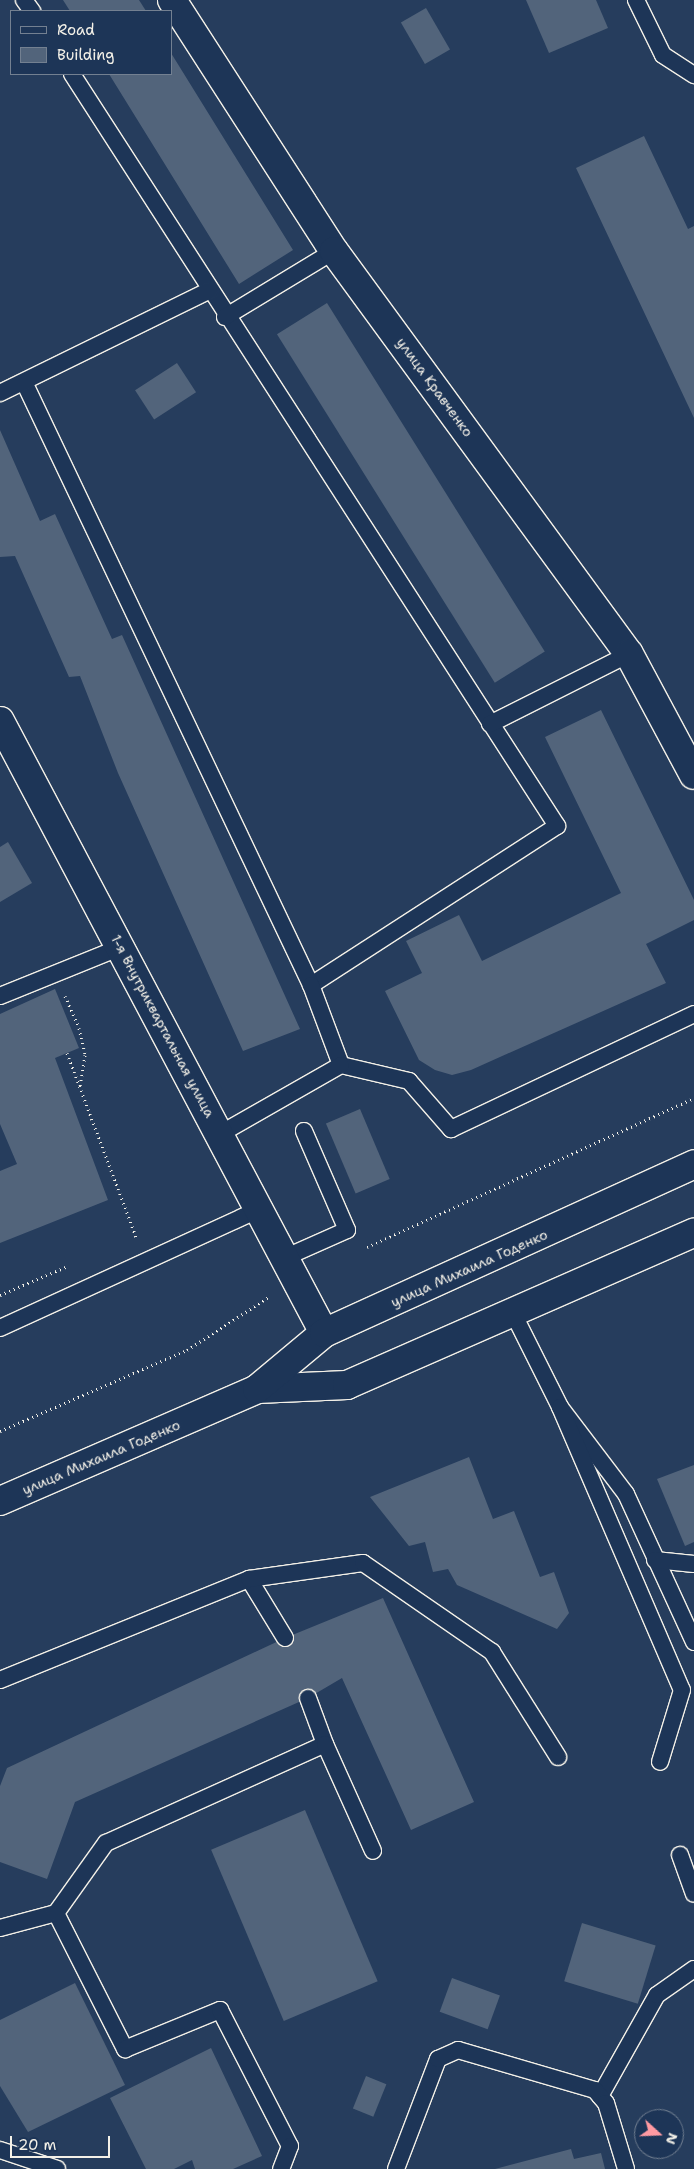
<!DOCTYPE html>
<meta charset="utf-8">
<style>
body{margin:0}
#map{position:relative;width:694px;height:2169px;overflow:hidden;background:#263d5d;font-family:"Shantell Sans",sans-serif}
div>[style]{position:absolute}
.building>*{inset:0;background:#52647b;transform-origin:0 0}
.path>*{height:3px;margin-top:-1.5px;transform-origin:0;background:repeating-linear-gradient(90deg,#f4f1e8 0 1px,transparent 0 5px)}
.roads{filter:drop-shadow(1px 0 #f4f1e8) drop-shadow(-1px 0 #f4f1e8) drop-shadow(0 1px #f4f1e8) drop-shadow(0 -1px #f4f1e8)}
.lane>*{height:16px;margin:-8px;padding:0 8px;transform-origin:8px;border-radius:8px;background:#1d3557}
.street>*{height:28px;margin:-14px;padding:0 14px;transform-origin:14px;border-radius:14px;background:#1d3557}
.primary>*{height:28px;margin:-14px;padding:0 14px;transform-origin:14px;border-radius:14px;background:#1d3557}
span{translate:-50% -50%;white-space:nowrap;text-align:center;line-height:1.15;-webkit-text-stroke:4px #1d3557;paint-order:stroke}
.street-label{font-size:14px;color:#f4f1e8}
.legend{position:absolute;left:10px;top:10px;width:162px;height:65px;box-sizing:border-box;background:#1d3557;border:1px solid #738091;margin:0;padding:6px 9px;list-style:none;font-size:15px;color:#f4f1e8}
.legend li{display:flex;align-items:center;gap:10px;height:25px}
.legend b{width:25px;border:1px solid #738091}
.north{position:absolute;left:634px;top:2109px;width:50px;height:50px;box-sizing:border-box;background:#1d3557;border:1px solid #738091;border-radius:50%;rotate:110deg;font-size:14px;font-weight:700;line-height:20px;text-align:center;color:#f4f1e8}
.north::after{content:'';display:block;margin:auto;width:18px;height:22px;background:#ff9aa2;clip-path:polygon(50% 0,100% 100%,50% 72%,0 100%)}
.scale{position:absolute;left:10px;top:2136px;width:100px;height:22px;box-sizing:border-box;border:2px solid #f4f1e8;border-top:0;padding-left:6px;font-size:15px;line-height:18px;white-space:nowrap;color:#f4f1e8;-webkit-text-stroke:4px #1d3557;paint-order:stroke}
</style>
<div id="map">
<div class="building">
<i style="clip-path:polygon(63px 0,139px 0,146px 11px,70px 11px)"></i>
<i style="clip-path:polygon(526px 0,596px 0,608px 28px,549px 53px)"></i>
<i style="left:426px;top:8px;width:48px;height:29px;rotate:60deg"></i>
<i style="clip-path:polygon(171px 53px,293px 250px,239px 284px,109px 74px,171px 74px)"></i>
<i style="clip-path:polygon(644px 136px,688px 229px,694px 226px,694px 418px,576px 168px)"></i>
<i style="left:327px;top:303px;width:411px;height:59px;rotate:58deg"></i>
<i style="left:177px;top:363px;width:35px;height:50px;rotate:57deg"></i>
<i style="clip-path:polygon(0 430px,40px 521px,55px 514px,112px 639px,122px 635px,300px 1029px,243px 1051px,118px 773px,80px 676px,69px 677px,15px 556px,0 557px)"></i>
<i style="clip-path:polygon(601px 710px,694px 900px,694px 920px,646px 944px,666px 983px,471px 1070px,452px 1075px,435px 1070px,419px 1060px,385px 991px,422px 973px,406px 941px,459px 915px,482px 961px,621px 893px,545px 737px)"></i>
<i style="clip-path:polygon(8px 842px,32px 883px,0 902px,0 847px)"></i>
<i style="clip-path:polygon(55px 989px,79px 1048px,55px 1058px,108px 1200px,0 1243px,0 1171px,17px 1164px,0 1124px,0 1014px)"></i>
<i style="left:360px;top:1109px;width:76px;height:37px;rotate:67deg"></i>
<i style="clip-path:polygon(469px 1457px,493px 1519px,514px 1511px,540px 1577px,554px 1572px,569px 1613px,557px 1629px,457px 1585px,448px 1569px,433px 1572px,425px 1542px,409px 1546px,370px 1497px)"></i>
<i style="clip-path:polygon(694px 1465px,694px 1542px,685px 1546px,657px 1479px)"></i>
<i style="clip-path:polygon(383px 1598px,474px 1802px,411px 1830px,342px 1678px,308px 1698px,75px 1802px,47px 1879px,0 1862px,0 1786px,7px 1768px,285px 1638px)"></i>
<i style="left:305px;top:1810px;width:186px;height:102px;rotate:67deg"></i>
<i style="left:582px;top:1923px;width:77px;height:61px;rotate:17deg"></i>
<i style="left:452px;top:1978px;width:51px;height:36px;rotate:20deg"></i>
<i style="clip-path:polygon(75px 1983px,125px 2085px,28px 2132px,0 2086px,0 2020px)"></i>
<i style="clip-path:polygon(211px 2048px,262px 2156px,233px 2169px,195px 2169px,192px 2160px,174px 2169px,146px 2169px,110px 2098px)"></i>
<i style="left:366px;top:2076px;width:22px;height:35px;rotate:22deg"></i>
<i style="clip-path:polygon(571px 2149px,574px 2159px,601px 2153px,605px 2169px,495px 2169px)"></i>
</div>
<div class="path">
<i style="left:65px;top:996px;width:35px;rotate:66deg"></i>
<i style="left:79px;top:1028px;width:28px;rotate:77deg"></i>
<i style="left:85px;top:1055px;width:31px;rotate:99deg"></i>
<i style="left:67px;top:1053px;width:197px;rotate:69.4deg"></i>
<i style="left:367px;top:1247px;width:359px;rotate:-24.5deg"></i>
<i style="left:0;top:1295px;width:74px;rotate:-23.1deg"></i>
<i style="left:0;top:1431px;width:204px;rotate:-23.4deg"></i>
<i style="left:187px;top:1350px;width:99px;rotate:-33deg"></i>
</div>
<div class="roads">
<div class="lane">
<i style="left:24px;top:0;width:14px;rotate:54deg"></i>
<i style="left:636px;top:0;width:61px;rotate:63.9deg"></i>
<i style="left:663px;top:55px;width:37px;rotate:33deg"></i>
<i style="left:72px;top:74px;width:895px;rotate:57.18deg"></i>
<i style="left:557px;top:826px;width:293px;rotate:147.1deg"></i>
<i style="left:225px;top:317px;width:127px;rotate:-31.2deg"></i>
<i style="left:24px;top:382px;width:668px;rotate:64.55deg"></i>
<i style="left:311px;top:985px;width:85px;rotate:69.4deg"></i>
<i style="left:341px;top:1065px;width:70px;rotate:13.2deg"></i>
<i style="left:409px;top:1081px;width:64px;rotate:48.8deg"></i>
<i style="left:451px;top:1129px;width:269px;rotate:-25.3deg"></i>
<i style="left:0;top:393px;width:234px;rotate:-26.1deg"></i>
<i style="left:490px;top:724px;width:156px;rotate:-26.7deg"></i>
<i style="left:0;top:996px;width:131px;rotate:-22deg"></i>
<i style="left:220px;top:1134px;width:139px;rotate:-29.7deg"></i>
<i style="left:284px;top:1258px;width:69px;rotate:-24deg"></i>
<i style="left:347px;top:1230px;width:108px;rotate:-113.5deg"></i>
<i style="left:513px;top:1313px;width:105px;rotate:63.4deg"></i>
<i style="left:560px;top:1407px;width:109px;rotate:52.8deg"></i>
<i style="left:626px;top:1494px;width:163px;rotate:65.3deg"></i>
<i style="left:0;top:1328px;width:284px;rotate:-24.6deg"></i>
<i style="left:560px;top:1407px;width:308px;rotate:66.7deg"></i>
<i style="left:682px;top:1690px;width:75px;rotate:107deg"></i>
<i style="left:655px;top:1560px;width:39px;rotate:6deg"></i>
<i style="left:249px;top:1579px;width:69px;rotate:58.6deg"></i>
<i style="left:0;top:1680px;width:269px;rotate:-22.1deg"></i>
<i style="left:249px;top:1579px;width:115px;rotate:-8deg"></i>
<i style="left:363px;top:1563px;width:157px;rotate:34.6deg"></i>
<i style="left:492px;top:1652px;width:124px;rotate:57.8deg"></i>
<i style="left:308px;top:1698px;width:49px;rotate:69.7deg"></i>
<i style="left:680px;top:1855px;width:41px;rotate:70.3deg"></i>
<i style="left:56px;top:1913px;width:153px;rotate:63.1deg"></i>
<i style="left:125px;top:2049px;width:103px;rotate:-22.3deg"></i>
<i style="left:220px;top:2010px;width:153px;rotate:62.8deg"></i>
<i style="left:290px;top:2146px;width:25px;rotate:111deg"></i>
<i style="left:0;top:1928px;width:58px;rotate:-15deg"></i>
<i style="left:56px;top:1913px;width:86px;rotate:-54.5deg"></i>
<i style="left:106px;top:1843px;width:240px;rotate:-24.3deg"></i>
<i style="left:325px;top:1744px;width:117px;rotate:65.8deg"></i>
<i style="left:600px;top:2096px;width:116px;rotate:-60.6deg"></i>
<i style="left:657px;top:1995px;width:45px;rotate:-35.1deg"></i>
<i style="left:0;top:2150px;width:60px;rotate:18.4deg"></i>
<i style="left:396px;top:2169px;width:118px;rotate:-69.1deg"></i>
<i style="left:438px;top:2059px;width:22px;rotate:-24deg"></i>
<i style="left:458px;top:2050px;width:143px;rotate:16.3deg"></i>
<i style="left:595px;top:2090px;width:17px;rotate:50deg"></i>
<i style="left:606px;top:2103px;width:69px;rotate:73.1deg"></i>
</div>
<div class="street">
<i style="left:172px;top:0;width:299px;rotate:57.2deg"></i>
<i style="left:334px;top:251px;width:499px;rotate:53.8deg"></i>
<i style="left:629px;top:654px;width:137px;rotate:61.8deg"></i>
<i style="left:0;top:721px;width:692px;rotate:62.1deg"></i>
</div>
<div class="primary">
<i style="left:257px;top:1389px;width:90px;rotate:-2.5deg"></i>
<i style="left:347px;top:1385px;width:379px;rotate:-23.7deg"></i>
<i style="left:0;top:1501px;width:280px;rotate:-23.5deg"></i>
<i style="left:257px;top:1389px;width:87px;rotate:-39.9deg"></i>
<i style="left:324px;top:1333px;width:407px;rotate:-24.5deg"></i>
</div>
</div>
<div class="street-label">
<span style="left:435px;top:387px;rotate:54deg">улица Кравченко</span>
<span style="left:163px;top:1026px;rotate:62deg">1-я Внутриквартальная улица</span>
<span style="left:469px;top:1268px;rotate:-24deg">улица Михаила Годенко</span>
<span style="left:101px;top:1457px;rotate:-23deg">улица Михаила Годенко</span>
</div>
<ul class="legend">
<li><b style="height:6px;background:#1d3557"></b>Road</li>
<li><b style="height:14px;background:#52647b"></b>Building</li>
</ul>
<div class="north">N</div>
<div class="scale">20 m</div>
</div>
